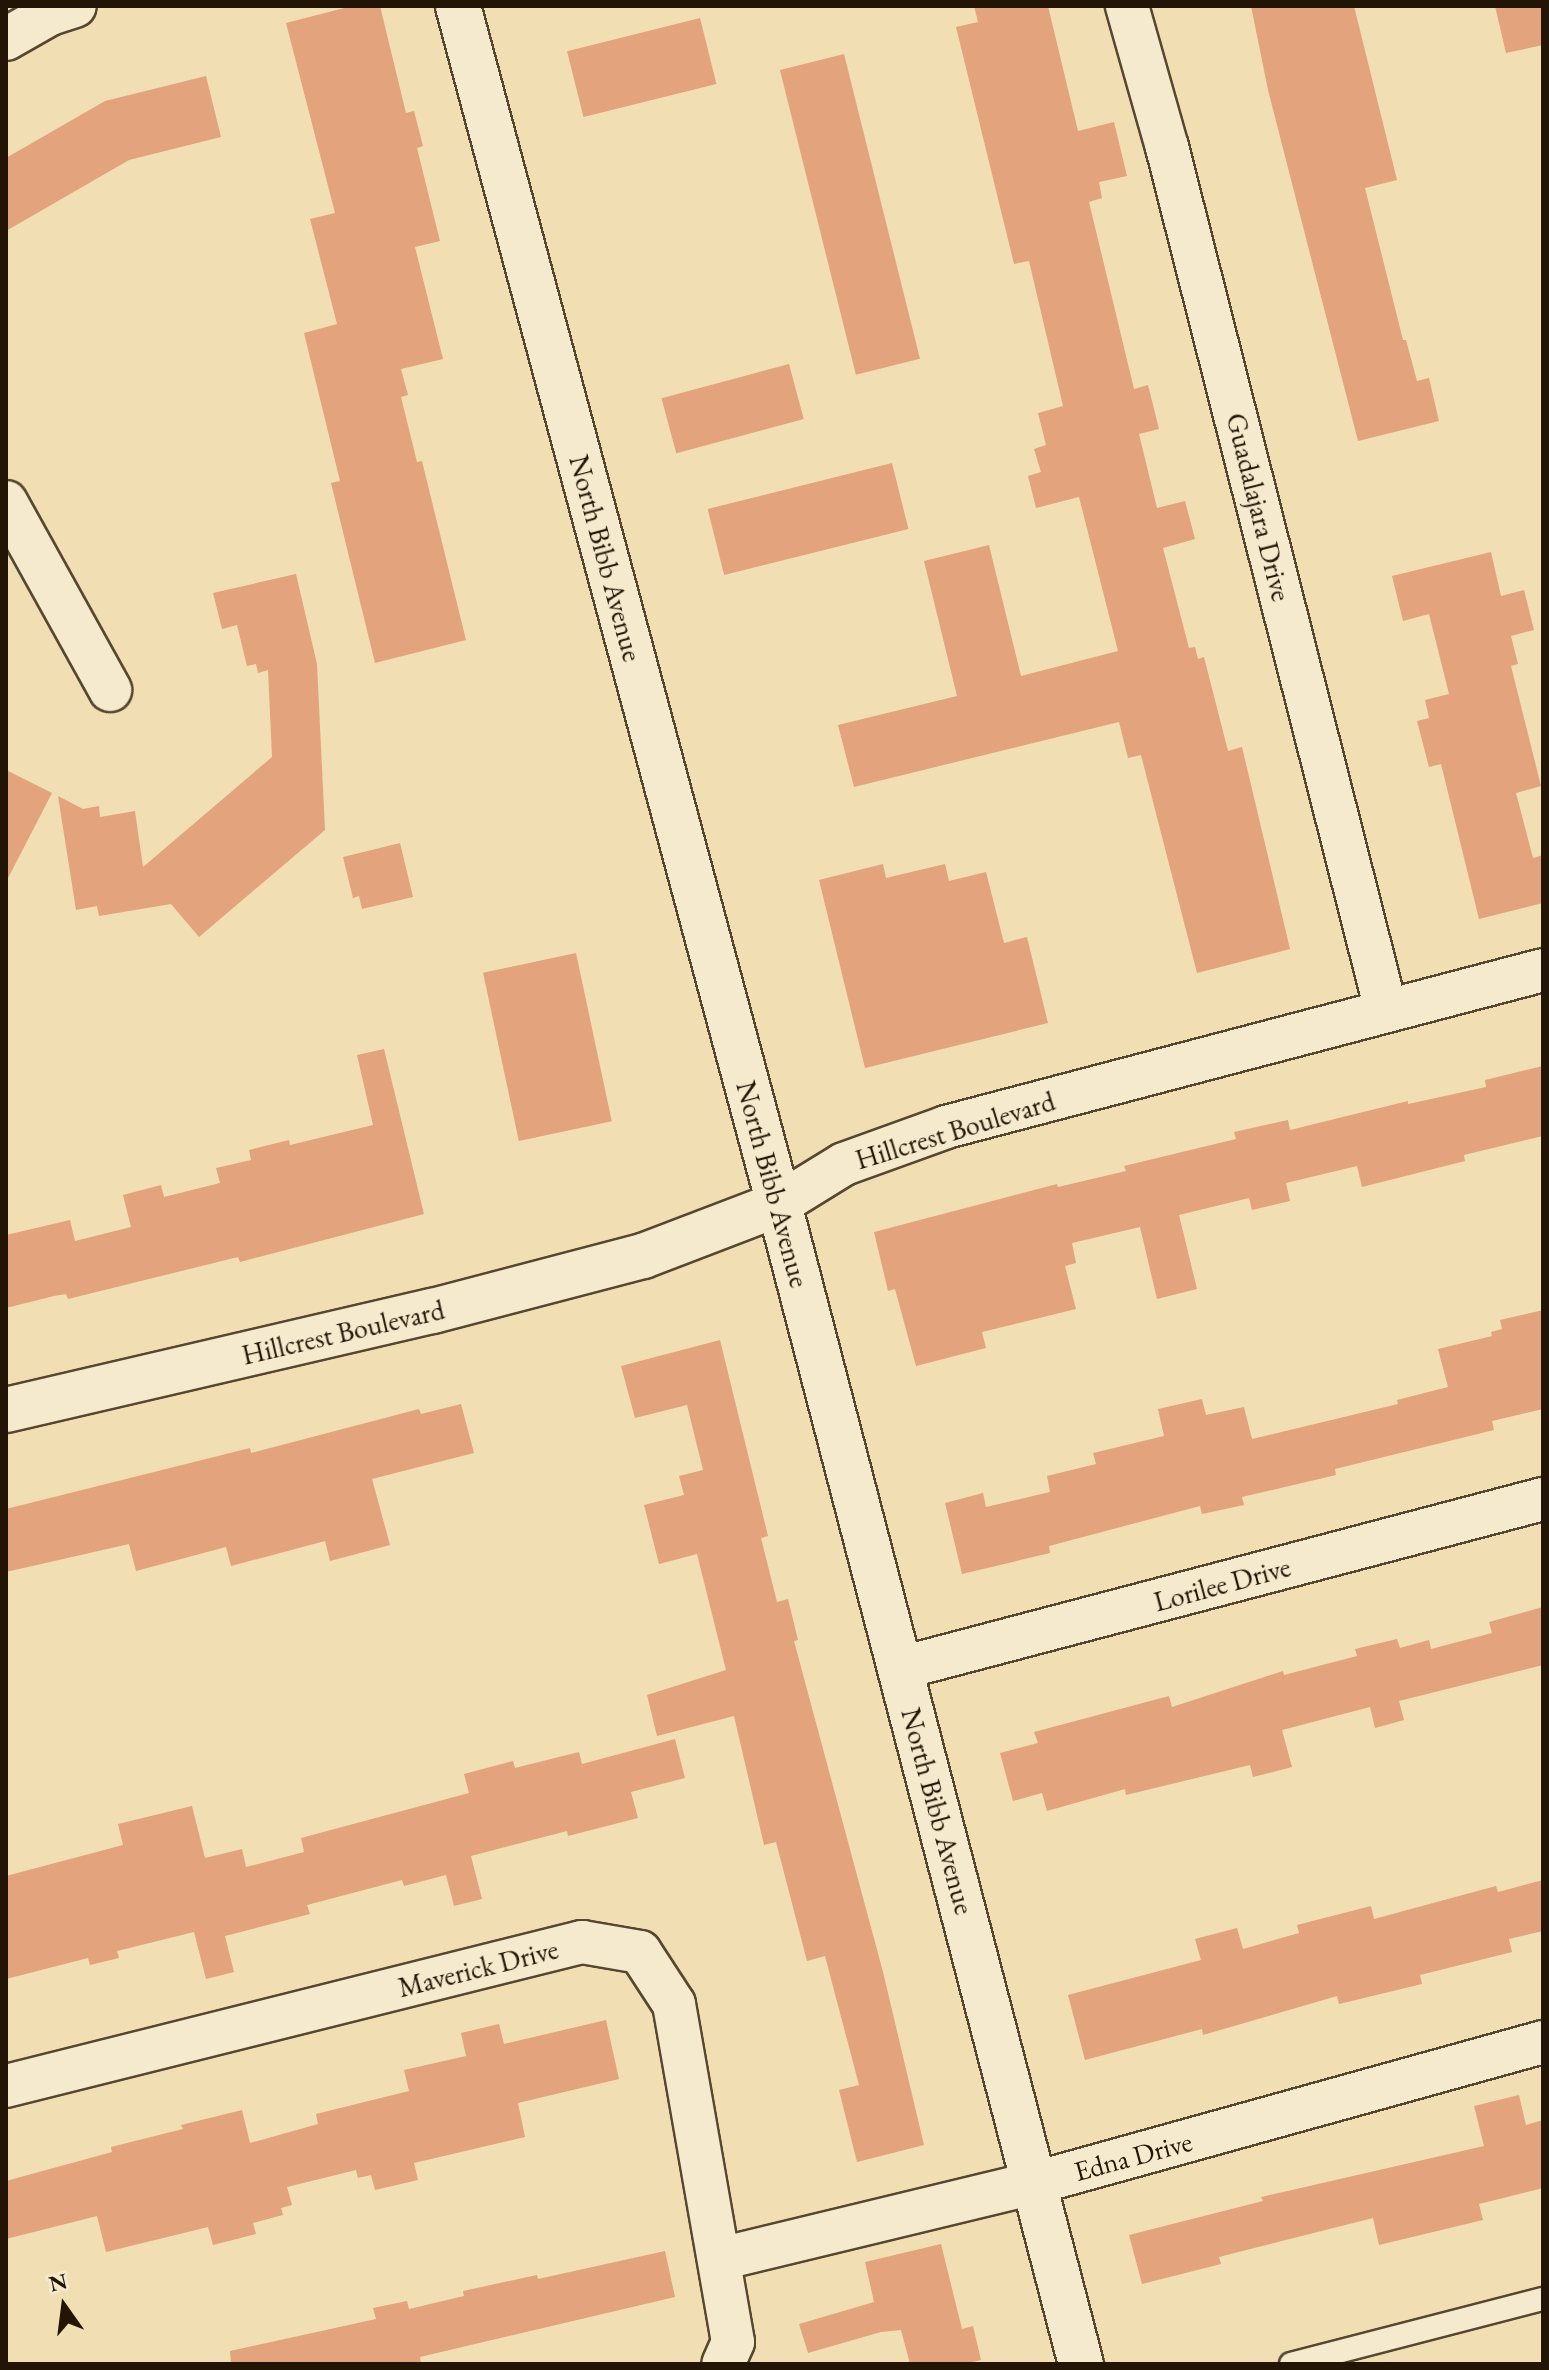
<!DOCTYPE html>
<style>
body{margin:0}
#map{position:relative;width:1549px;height:2370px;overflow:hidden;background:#f1deb3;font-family:"EB Garamond",serif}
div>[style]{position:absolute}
.building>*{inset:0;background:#e3a37c;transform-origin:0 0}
.roads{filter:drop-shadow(2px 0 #564730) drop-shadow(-2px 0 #564730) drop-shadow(0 2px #564730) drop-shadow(0 -2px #564730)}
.lane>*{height:22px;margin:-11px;padding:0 11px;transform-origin:11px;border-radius:11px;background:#f6eace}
.street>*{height:42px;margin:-21px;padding:0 21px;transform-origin:21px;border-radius:21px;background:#f6eace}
.secondary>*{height:44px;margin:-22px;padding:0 22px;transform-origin:22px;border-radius:22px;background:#f6eace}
span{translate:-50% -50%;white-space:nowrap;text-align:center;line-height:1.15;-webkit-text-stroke:7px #f6eace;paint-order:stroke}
.street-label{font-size:28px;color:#231505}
.frame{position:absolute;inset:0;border:8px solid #231505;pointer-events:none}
.north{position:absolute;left:24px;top:2266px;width:80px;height:80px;-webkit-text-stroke:6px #f6eace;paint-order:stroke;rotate:346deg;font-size:22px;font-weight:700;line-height:32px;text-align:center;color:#231505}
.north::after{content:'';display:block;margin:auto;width:28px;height:36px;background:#231505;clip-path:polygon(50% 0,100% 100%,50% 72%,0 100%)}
</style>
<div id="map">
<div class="building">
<i style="clip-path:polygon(352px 6px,380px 6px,406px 113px,414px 111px,423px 146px,417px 148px,440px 241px,415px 247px,443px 359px,401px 369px,408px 395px,401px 397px,417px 462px,422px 461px,466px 640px,375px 663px,331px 483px,340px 481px,304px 333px,337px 324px,310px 219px,335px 213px,286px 23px)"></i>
<i style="clip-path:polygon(974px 6px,1048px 6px,1078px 131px,1114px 122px,1127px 176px,1099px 182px,1102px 198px,1089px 202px,1134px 389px,1148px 385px,1159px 429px,1139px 434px,1157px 508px,1185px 501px,1195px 539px,1163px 548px,1189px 648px,1195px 647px,1198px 659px,1204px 657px,1228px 751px,1242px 747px,1290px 949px,1197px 973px,1141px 755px,1128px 758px,1119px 722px,854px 787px,838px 725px,957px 696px,924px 561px,989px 545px,1021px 676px,1118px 651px,1079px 497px,1036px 508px,1028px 476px,1041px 472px,1034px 449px,1046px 445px,1038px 413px,1063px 406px,1029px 261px,1014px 264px,956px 27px,978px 22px)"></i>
<i style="clip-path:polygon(1251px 6px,1354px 6px,1397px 180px,1365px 188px,1403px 340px,1406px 340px,1417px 381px,1429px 378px,1439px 421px,1358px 441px,1268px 90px)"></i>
<i style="clip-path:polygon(1495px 6px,1543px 6px,1543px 45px,1506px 53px)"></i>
<i style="left:700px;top:18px;width:68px;height:137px;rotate:76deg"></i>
<i style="left:844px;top:54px;width:314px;height:66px;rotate:76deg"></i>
<i style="clip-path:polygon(206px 76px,221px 137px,129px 160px,6px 231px,6px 158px,105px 101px)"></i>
<i style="left:789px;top:364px;width:57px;height:132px;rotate:75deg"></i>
<i style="left:892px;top:463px;width:68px;height:190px;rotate:76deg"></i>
<i style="clip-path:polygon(1491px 552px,1501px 596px,1524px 590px,1534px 630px,1511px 636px,1518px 664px,1511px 666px,1541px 786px,1516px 793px,1533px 858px,1543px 855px,1543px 903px,1479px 919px,1441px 764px,1429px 767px,1417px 721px,1429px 718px,1425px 700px,1449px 694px,1429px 614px,1403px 621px,1392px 576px)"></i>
<i style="clip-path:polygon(296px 574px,317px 664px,325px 830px,199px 937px,171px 904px,99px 916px,97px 906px,76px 910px,58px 796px,83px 809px,99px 806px,100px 817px,135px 811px,143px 867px,272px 757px,268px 670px,258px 673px,256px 664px,247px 666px,237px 625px,222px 629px,213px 593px)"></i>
<i style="clip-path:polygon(6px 770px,52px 793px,6px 882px)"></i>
<i style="clip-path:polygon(400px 843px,413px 897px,362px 909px,359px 896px,353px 898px,343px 857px)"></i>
<i style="clip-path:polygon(883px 864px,886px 878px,945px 864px,949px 881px,986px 872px,1004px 943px,1027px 937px,1048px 1023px,865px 1068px,819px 880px)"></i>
<i style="left:576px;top:953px;width:172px;height:95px;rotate:78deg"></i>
<i style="clip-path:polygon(384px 1049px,424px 1214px,240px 1262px,238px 1257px,68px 1299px,66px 1294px,54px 1296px,6px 1308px,6px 1235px,70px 1220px,75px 1241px,131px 1227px,123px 1195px,161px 1185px,164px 1197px,220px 1183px,216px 1168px,251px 1160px,249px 1150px,289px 1140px,290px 1145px,373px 1125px,357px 1055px)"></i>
<i style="clip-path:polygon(1543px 1066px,1543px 1136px,1464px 1155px,1465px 1161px,1362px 1187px,1357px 1166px,1286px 1183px,1290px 1201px,1252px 1210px,1249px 1198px,1179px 1215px,1197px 1289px,1157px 1299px,1140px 1227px,1072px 1243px,1076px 1263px,1065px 1266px,1076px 1309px,982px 1332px,986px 1348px,916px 1366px,895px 1289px,888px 1291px,874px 1232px,1057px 1184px,1058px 1187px,1126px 1171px,1124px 1166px,1236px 1139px,1234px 1132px,1288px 1120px,1290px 1130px,1408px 1101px,1408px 1104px,1486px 1087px,1485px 1080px)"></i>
<i style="clip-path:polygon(1543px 1310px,1543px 1409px,1492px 1421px,1494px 1430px,1335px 1469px,1336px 1475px,1242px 1497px,1244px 1505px,1202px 1514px,1200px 1506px,1049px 1546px,1050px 1553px,962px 1574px,945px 1503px,983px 1493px,986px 1507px,1050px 1492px,1047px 1476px,1096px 1464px,1093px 1453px,1164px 1436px,1158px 1409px,1202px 1399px,1206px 1415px,1244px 1407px,1252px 1439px,1398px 1404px,1397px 1400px,1448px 1387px,1438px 1349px,1492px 1336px,1491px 1332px,1502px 1329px,1500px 1320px)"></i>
<i style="clip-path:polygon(720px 1340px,768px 1536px,761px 1538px,777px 1602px,788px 1599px,798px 1640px,794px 1641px,883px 1972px,924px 2145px,857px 2162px,839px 2090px,859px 2085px,825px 1956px,807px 1961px,776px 1842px,764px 1845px,734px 1716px,657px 1736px,647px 1695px,726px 1670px,697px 1554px,659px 1564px,644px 1505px,684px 1495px,679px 1476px,703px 1470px,687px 1405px,635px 1418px,621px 1366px)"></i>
<i style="clip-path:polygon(461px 1404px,474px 1453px,372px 1479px,390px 1545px,330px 1561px,325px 1541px,231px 1566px,226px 1547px,136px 1571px,129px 1544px,6px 1572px,6px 1509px,250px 1448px,251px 1453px,419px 1409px,421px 1414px)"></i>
<i style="clip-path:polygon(1543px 1607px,1543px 1665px,1399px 1701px,1404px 1720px,1375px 1728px,1370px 1707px,1282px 1730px,1292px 1767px,1253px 1777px,1250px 1765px,1126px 1795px,1125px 1789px,1047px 1811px,1042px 1793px,1013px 1801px,1000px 1753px,1038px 1743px,1034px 1732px,1169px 1696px,1172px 1707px,1283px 1671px,1284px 1675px,1357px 1656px,1355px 1649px,1397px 1639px,1400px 1648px,1429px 1640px,1431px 1649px,1492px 1633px,1489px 1622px)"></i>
<i style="clip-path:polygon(675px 1739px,685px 1778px,631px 1792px,638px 1818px,568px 1836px,567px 1831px,471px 1856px,482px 1899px,454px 1906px,446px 1875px,404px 1886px,402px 1880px,307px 1905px,310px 1914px,225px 1936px,234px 1972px,206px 1979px,194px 1932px,117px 1951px,119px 1958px,90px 1965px,88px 1958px,6px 1979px,6px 1876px,123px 1845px,118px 1824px,192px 1806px,205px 1858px,242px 1849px,246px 1867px,304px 1852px,301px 1838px,469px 1793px,464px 1774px,513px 1761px,515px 1768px,579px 1752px,582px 1764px)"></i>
<i style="clip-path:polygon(1543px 1880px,1543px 1931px,1509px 1939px,1512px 1952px,1420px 1975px,1422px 1984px,1339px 2004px,1337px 1996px,1203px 2035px,1202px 2029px,1085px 2060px,1068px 1995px,1201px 1960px,1195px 1939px,1237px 1928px,1243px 1949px,1299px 1933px,1297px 1925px,1371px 1906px,1374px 1919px,1496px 1886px,1498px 1892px)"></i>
<i style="clip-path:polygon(606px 2020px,619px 2079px,518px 2103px,525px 2137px,414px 2163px,418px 2180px,375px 2190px,371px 2175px,358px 2178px,356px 2170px,287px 2187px,292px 2205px,281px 2208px,283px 2215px,253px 2223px,256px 2234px,213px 2245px,208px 2227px,106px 2252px,97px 2216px,6px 2239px,6px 2181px,112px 2152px,111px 2147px,183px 2129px,181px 2125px,242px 2110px,250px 2143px,318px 2124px,316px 2114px,409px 2091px,404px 2070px,466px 2056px,461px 2033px,499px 2024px,504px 2044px)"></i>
<i style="clip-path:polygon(1519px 2095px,1526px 2125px,1543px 2120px,1543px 2188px,1479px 2204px,1483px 2220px,1379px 2245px,1373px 2218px,1219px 2257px,1221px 2264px,1142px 2284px,1129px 2235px,1263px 2201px,1261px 2197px,1484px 2146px,1474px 2106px)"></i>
<i style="clip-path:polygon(941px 2244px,962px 2329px,973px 2326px,981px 2360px,964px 2364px,910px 2364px,901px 2330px,881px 2332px,808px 2353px,799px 2324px,874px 2302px,865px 2262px)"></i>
<i style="clip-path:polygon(665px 2251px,675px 2297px,420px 2357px,421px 2364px,231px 2364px,230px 2351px,376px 2319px,373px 2308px,407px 2301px,409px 2309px,464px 2296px,463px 2291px,537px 2275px,538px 2279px)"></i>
</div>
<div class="roads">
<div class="lane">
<i style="left:1291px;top:2364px;width:260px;rotate:-14.5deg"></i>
</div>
<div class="street">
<i style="left:1127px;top:6px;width:147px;rotate:74.2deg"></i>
<i style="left:1167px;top:147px;width:890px;rotate:75.76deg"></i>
<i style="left:6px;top:39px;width:51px;rotate:-29.6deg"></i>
<i style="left:50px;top:14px;width:26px;rotate:-18deg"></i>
<i style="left:6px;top:502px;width:215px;rotate:61deg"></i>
<i style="left:779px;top:1204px;width:76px;rotate:-31.6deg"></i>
<i style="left:844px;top:1164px;width:109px;rotate:-19.9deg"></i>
<i style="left:946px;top:1127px;width:617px;rotate:-14.73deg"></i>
<i style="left:901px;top:1668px;width:664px;rotate:-14.75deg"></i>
<i style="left:6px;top:2086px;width:594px;rotate:-14.04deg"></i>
<i style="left:582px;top:1942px;width:59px;rotate:9.8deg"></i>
<i style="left:640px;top:1952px;width:62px;rotate:56.8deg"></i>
<i style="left:674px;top:2004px;width:343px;rotate:80.1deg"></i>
<i style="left:733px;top:2342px;width:24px;rotate:114deg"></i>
<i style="left:720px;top:2259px;width:324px;rotate:-13.6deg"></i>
<i style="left:1035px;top:2183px;width:527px;rotate:-15.51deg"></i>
</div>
<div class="secondary">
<i style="left:458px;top:6px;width:1240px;rotate:75deg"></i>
<i style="left:779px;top:1204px;width:1199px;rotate:75.41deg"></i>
<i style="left:6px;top:1410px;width:438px;rotate:-13.1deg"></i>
<i style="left:433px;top:1311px;width:217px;rotate:-14.7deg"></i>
<i style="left:643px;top:1256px;width:146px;rotate:-20.9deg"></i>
</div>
</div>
<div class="street-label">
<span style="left:1259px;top:507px;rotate:76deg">Guadalajara Drive</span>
<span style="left:606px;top:558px;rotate:75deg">North Bibb Avenue</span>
<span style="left:955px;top:1130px;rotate:-17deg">Hillcrest Boulevard</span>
<span style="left:773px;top:1184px;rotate:75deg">North Bibb Avenue</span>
<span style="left:343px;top:1332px;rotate:-13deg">Hillcrest Boulevard</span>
<span style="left:1222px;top:1584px;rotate:-15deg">Lorilee Drive</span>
<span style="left:938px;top:1811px;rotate:75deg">North Bibb Avenue</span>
<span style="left:478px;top:1968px;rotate:-14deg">Maverick Drive</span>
<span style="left:1133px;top:2156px;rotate:-15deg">Edna Drive</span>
</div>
<div class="frame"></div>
<div class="north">N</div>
</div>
